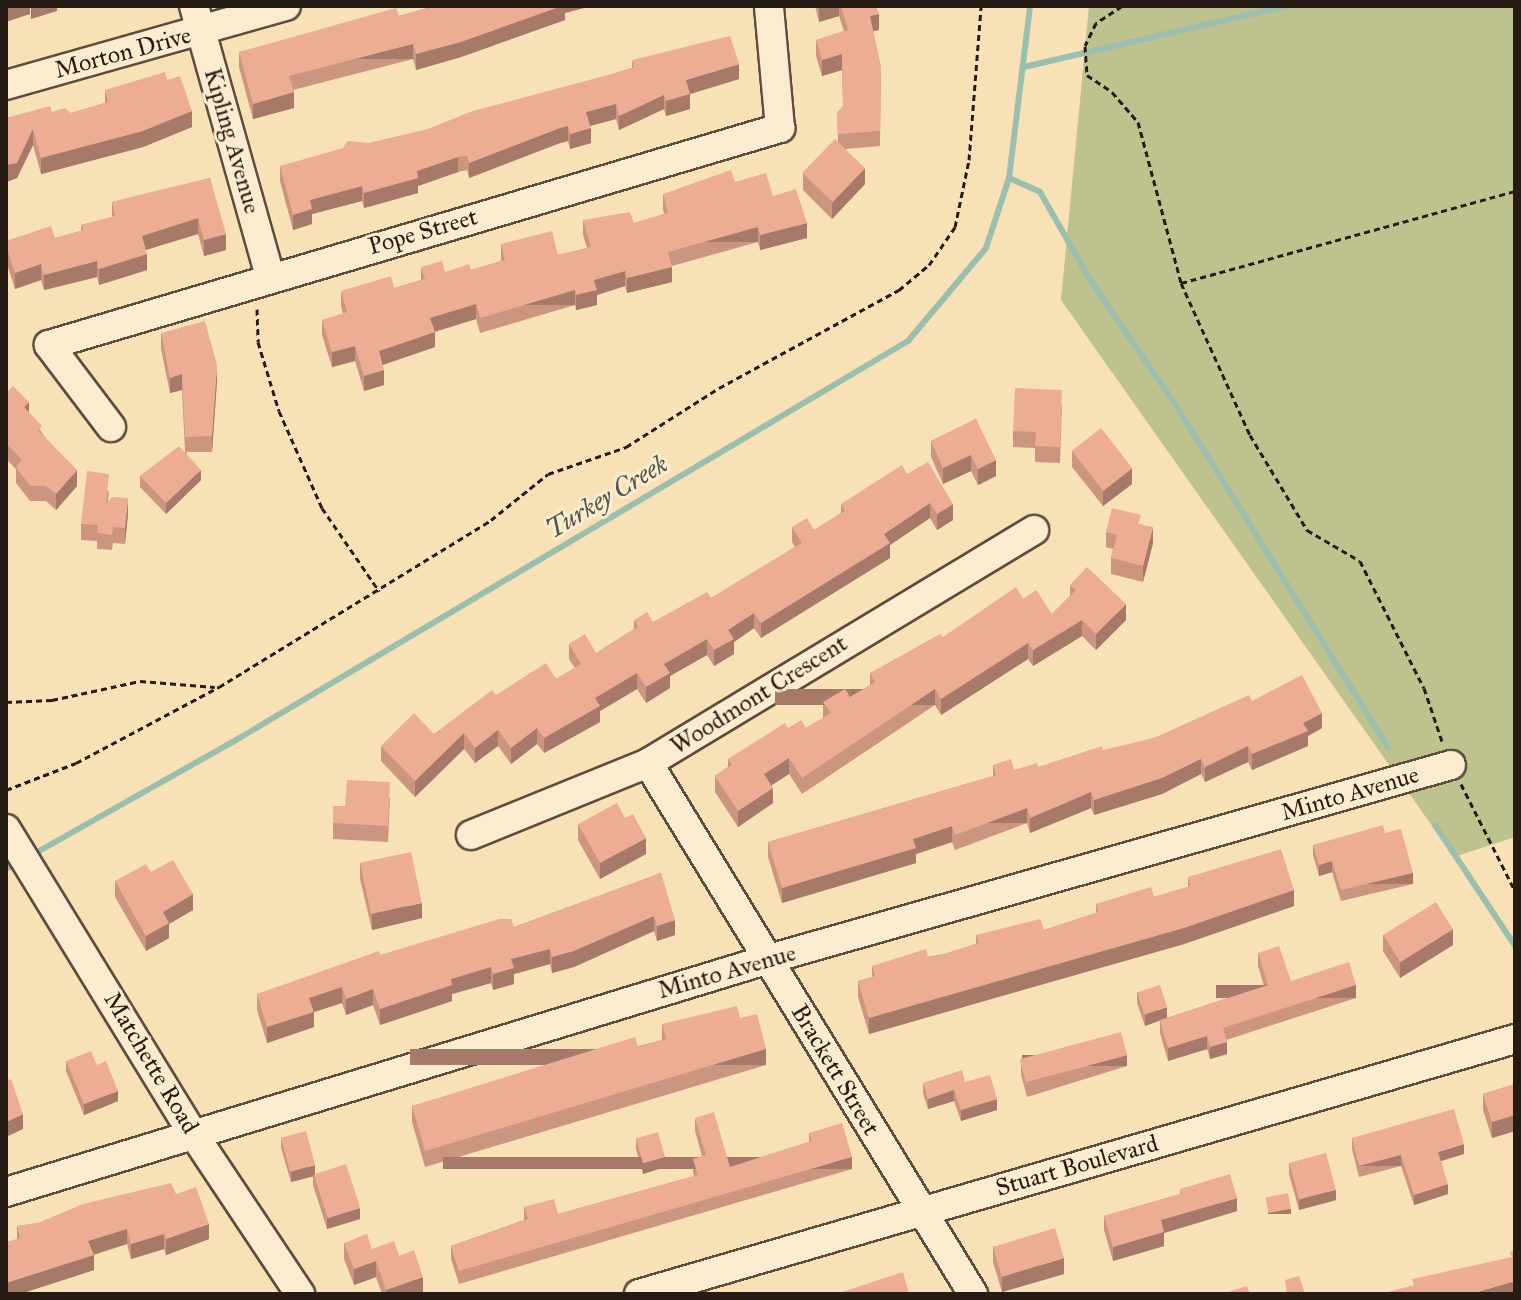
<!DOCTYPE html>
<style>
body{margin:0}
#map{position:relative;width:1521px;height:1300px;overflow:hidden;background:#f9e1b7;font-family:"IM FELL Great Primer",serif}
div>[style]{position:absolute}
.green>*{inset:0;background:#bec28e}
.stream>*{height:6px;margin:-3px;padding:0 3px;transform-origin:3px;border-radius:3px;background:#9ebead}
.path>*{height:3px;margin-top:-1.5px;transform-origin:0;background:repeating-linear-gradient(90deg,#271c15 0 6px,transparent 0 10px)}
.roads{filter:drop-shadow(2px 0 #5c4d3e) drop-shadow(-2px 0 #5c4d3e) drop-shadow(0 2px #5c4d3e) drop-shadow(0 -2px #5c4d3e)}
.minor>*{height:28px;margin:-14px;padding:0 14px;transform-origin:14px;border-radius:14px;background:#fbecd0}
.wall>*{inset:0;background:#cc9580}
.shaded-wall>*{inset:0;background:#a67968;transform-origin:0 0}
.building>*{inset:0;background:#edad95;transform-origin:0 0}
span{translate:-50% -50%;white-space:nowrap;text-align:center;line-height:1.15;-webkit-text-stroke:6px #fbecd0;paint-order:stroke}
.street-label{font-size:24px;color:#271c15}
.water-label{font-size:26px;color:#51554a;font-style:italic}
.frame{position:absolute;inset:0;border:8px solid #271c15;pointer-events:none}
</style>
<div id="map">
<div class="green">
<i style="clip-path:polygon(1089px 6px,1515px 6px,1515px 837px,1454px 857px,1061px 300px)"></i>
</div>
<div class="stream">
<i style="left:1024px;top:67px;width:270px;rotate:-13.1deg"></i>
<i style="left:1009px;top:178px;width:34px;rotate:24deg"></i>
<i style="left:1040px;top:192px;width:99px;rotate:60.3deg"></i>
<i style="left:1089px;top:278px;width:156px;rotate:55.7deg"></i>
<i style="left:1177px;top:407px;width:400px;rotate:58.2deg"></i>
<i style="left:1435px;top:825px;width:145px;rotate:56.5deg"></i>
<i style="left:32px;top:855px;width:234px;rotate:-29.4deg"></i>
<i style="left:236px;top:740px;width:782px;rotate:-30.7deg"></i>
<i style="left:908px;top:341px;width:121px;rotate:-50deg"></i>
<i style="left:986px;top:248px;width:74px;rotate:-71.8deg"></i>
<i style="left:1009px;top:178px;width:173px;rotate:-83deg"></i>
<i style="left:6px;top:869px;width:14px;rotate:-30deg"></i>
</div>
<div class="path">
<i style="left:1122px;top:6px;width:31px;rotate:147deg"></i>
<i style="left:1096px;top:23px;width:25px;rotate:116deg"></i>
<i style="left:1085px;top:46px;width:29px;rotate:86deg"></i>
<i style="left:1087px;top:75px;width:30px;rotate:34deg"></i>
<i style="left:1112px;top:92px;width:40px;rotate:49deg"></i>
<i style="left:1138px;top:122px;width:167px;rotate:75deg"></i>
<i style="left:1181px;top:283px;width:346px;rotate:-15.4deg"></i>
<i style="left:1181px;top:283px;width:167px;rotate:65.6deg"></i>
<i style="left:1250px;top:435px;width:111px;rotate:59deg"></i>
<i style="left:1307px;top:530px;width:61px;rotate:30.3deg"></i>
<i style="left:1360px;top:561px;width:142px;rotate:63.3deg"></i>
<i style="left:1424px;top:688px;width:59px;rotate:71.3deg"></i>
<i style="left:257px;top:309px;width:33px;rotate:88deg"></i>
<i style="left:258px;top:342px;width:72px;rotate:73.1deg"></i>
<i style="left:279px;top:411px;width:106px;rotate:66.1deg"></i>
<i style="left:322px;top:508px;width:101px;rotate:55.5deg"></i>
<i style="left:6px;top:702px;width:46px;rotate:-2.5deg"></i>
<i style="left:52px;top:700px;width:90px;rotate:-12.2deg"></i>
<i style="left:140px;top:681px;width:75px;rotate:4.6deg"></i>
<i style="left:1461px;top:784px;width:120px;rotate:63.2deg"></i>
<i style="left:6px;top:790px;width:75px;rotate:-21.1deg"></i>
<i style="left:76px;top:763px;width:162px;rotate:-28deg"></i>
<i style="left:219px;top:687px;width:319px;rotate:-31.5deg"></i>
<i style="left:491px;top:520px;width:73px;rotate:-38.9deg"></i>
<i style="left:548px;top:474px;width:83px;rotate:-19.1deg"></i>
<i style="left:626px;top:447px;width:110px;rotate:-32.4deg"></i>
<i style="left:719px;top:388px;width:205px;rotate:-28.6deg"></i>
<i style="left:899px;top:290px;width:39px;rotate:-40deg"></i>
<i style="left:929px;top:265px;width:46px;rotate:-55.6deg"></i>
<i style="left:955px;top:227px;width:68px;rotate:-78.2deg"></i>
<i style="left:969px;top:160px;width:154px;rotate:-85.5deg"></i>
</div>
<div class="roads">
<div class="minor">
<i style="left:194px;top:6px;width:280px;rotate:74.3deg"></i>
<i style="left:6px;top:85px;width:291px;rotate:-15.8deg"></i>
<i style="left:111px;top:427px;width:103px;rotate:-127.1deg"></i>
<i style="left:49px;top:345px;width:763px;rotate:-16.53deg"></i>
<i style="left:780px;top:128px;width:122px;rotate:-95.2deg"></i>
<i style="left:648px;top:763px;width:623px;rotate:58.53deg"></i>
<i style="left:6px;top:829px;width:356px;rotate:58.5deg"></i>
<i style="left:192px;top:1132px;width:195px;rotate:56.3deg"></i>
<i style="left:471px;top:835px;width:191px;rotate:-22.1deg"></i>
<i style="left:648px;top:763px;width:451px;rotate:-31.1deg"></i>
<i style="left:6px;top:1192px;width:798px;rotate:-16.98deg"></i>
<i style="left:769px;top:959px;width:709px;rotate:-15.88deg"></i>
<i style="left:639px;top:1294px;width:912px;rotate:-16.23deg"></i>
</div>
</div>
<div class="wall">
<i style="clip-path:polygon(427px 6px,591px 6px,565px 13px,565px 20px,461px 57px,416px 70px,413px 59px,293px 90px,294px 108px,253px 119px,239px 67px,239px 52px,399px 16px,427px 8px)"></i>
<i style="clip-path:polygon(815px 6px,876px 6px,879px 30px,873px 31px,881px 68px,880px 146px,846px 149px,865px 184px,832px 219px,803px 190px,803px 174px,838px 141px,837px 113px,843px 106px,842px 70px,822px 76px,816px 56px,816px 40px,844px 31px,839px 16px,819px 22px)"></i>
<i style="clip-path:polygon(632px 60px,739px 79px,690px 94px,690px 109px,666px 116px,664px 109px,619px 130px,616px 119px,590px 126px,591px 143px,570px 149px,568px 141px,560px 143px,469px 178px,467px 170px,458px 172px,418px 186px,418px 193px,364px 208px,362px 201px,312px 214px,312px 224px,293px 230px,280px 181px,280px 166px,370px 143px,425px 130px,632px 68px)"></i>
<i style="clip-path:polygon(167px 80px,192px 127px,143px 147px,41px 174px,33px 145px,17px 178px,6px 181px,6px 118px,52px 112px,71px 113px,105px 103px,105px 90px)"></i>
<i style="clip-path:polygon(210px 178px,226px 250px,204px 256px,198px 234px,146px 250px,147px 270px,99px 285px,97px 277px,44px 290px,41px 280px,15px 289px,6px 261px,6px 241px,55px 238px,81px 231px,81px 225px,112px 217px,112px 202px)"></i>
<i style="clip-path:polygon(735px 182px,773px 196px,807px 238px,760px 250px,758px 242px,672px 266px,672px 282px,627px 293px,625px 286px,597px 295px,597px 305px,576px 310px,575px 305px,480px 333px,476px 319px,435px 332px,435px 347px,383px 365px,384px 385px,364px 391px,355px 361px,332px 367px,322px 335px,322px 320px,343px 314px,341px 306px,341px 291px,394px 288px,421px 280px,421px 267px,445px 272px,471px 270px,501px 261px,501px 244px,558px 255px,587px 248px,583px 235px,583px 220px,634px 223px,664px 214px,663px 209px,663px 194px)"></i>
<i style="clip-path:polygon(161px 333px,217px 381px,212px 452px,186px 452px,201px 480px,166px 514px,140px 487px,140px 476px,185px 452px,182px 390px,170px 393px,161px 349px)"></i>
<i style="clip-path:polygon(6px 393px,29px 413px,77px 486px,56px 510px,46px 501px,30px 501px,16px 483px,16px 469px,6px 459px)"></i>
<i style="clip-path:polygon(1062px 405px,1060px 463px,1035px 462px,1035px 448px,1013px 447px,1013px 431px)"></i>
<i style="clip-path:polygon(976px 419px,996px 476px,978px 485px,971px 471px,943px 484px,931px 457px,931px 441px)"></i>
<i style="clip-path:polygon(1072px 451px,1132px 484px,1103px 506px,1072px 467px)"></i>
<i style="clip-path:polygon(907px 474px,953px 520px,937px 530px,930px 518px,890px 545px,890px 558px,761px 638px,754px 628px,734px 642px,734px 654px,714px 666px,707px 655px,670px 676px,670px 688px,646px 703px,637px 689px,600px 711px,600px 722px,544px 753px,537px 744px,511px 764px,498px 746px,475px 763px,464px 749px,415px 797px,381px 761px,381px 746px,434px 734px,496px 695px,556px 679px,575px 668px,569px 659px,569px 644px,596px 653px,634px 629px,634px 620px,653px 622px,711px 598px,795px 547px,792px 542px,792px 527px,814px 530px,841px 513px,841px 504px)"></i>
<i style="clip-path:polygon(109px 490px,108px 501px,128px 514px,125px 544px,113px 543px,112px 550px,97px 549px,97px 541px,81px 540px,81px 524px)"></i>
<i style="clip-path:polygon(1141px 524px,1153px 543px,1143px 582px,1111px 574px,1111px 558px,1113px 549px,1106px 547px,1106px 532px)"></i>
<i style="clip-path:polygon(1070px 585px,1126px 620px,1096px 650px,1082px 636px,1033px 666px,1028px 659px,941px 715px,935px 705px,802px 794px,789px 774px,772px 785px,773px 803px,738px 827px,715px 792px,715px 776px,728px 767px,728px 759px,788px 728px,806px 728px,823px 718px,823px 702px,850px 697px,870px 685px,870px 673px,1023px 599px,1052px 614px,1070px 596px)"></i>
<i style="clip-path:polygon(1252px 701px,1322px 728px,1308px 736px,1308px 746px,1252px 770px,1248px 762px,1205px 782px,1201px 774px,1162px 794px,1094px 815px,1091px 808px,1030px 833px,1027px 823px,955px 850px,952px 842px,916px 854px,916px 863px,782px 903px,768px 857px,768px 842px,993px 776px,993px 765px,1014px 770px,1038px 767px,1154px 738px)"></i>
<i style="clip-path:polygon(390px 798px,388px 842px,333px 839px,333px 823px,345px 806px)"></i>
<i style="clip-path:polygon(578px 824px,646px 854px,600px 879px,578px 840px)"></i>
<i style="clip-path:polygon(1385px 833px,1413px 884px,1341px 901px,1332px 872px,1319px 876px,1313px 855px,1313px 845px)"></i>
<i style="clip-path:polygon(360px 863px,422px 918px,372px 930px,360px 879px)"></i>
<i style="clip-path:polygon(151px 872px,193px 910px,169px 924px,169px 938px,146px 951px,115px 897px,115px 881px)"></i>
<i style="clip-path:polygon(661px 873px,675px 935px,657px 941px,654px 931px,574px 967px,552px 973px,550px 964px,514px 974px,514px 984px,493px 990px,491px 983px,452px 994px,452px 1001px,380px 1025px,373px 1005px,346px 1015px,342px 1003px,314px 1012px,314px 1027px,267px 1043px,257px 1010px,257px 994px,380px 955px,514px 927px)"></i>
<i style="clip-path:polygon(1188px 877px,1294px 906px,1184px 944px,869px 1034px,858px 997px,858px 981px,872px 977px,872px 966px,944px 954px,976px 944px,976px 935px,1044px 930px,1096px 913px,1096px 904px,1154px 897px,1188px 887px)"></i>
<i style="clip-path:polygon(1383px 935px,1453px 945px,1400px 978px,1383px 951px)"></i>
<i style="clip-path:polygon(1258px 953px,1291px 981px,1356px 998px,1226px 1040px,1227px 1054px,1210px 1059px,1207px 1049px,1168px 1061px,1160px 1033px,1160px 1020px,1145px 1026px,1137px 1003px,1137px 992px,1167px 1018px,1264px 986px,1258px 966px)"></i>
<i style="clip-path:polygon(740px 1018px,766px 1065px,425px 1167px,412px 1122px,412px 1106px,662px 1040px,662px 1024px)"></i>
<i style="clip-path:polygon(66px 1061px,97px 1065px,118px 1101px,84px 1115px,66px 1071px)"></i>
<i style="clip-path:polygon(1021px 1063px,1127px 1066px,1027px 1097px,1021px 1074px)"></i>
<i style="clip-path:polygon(965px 1082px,997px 1110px,961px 1121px,954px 1101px,928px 1109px,923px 1093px,923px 1083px)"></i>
<i style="clip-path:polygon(1515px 1084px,1515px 1131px,1492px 1138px,1483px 1110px,1483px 1094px)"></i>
<i style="clip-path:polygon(695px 1118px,730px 1167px,809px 1142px,809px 1133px,852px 1169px,459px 1284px,451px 1259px,451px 1246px,524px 1220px,524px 1207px,558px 1214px,694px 1176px,693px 1172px,693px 1159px,702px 1156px,695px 1131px)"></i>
<i style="clip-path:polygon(281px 1137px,315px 1174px,360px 1219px,327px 1229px,313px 1185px,313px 1176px,291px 1182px,281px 1148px)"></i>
<i style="clip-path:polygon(636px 1138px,665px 1167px,643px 1174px,636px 1149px)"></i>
<i style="clip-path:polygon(1352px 1138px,1464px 1154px,1441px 1161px,1448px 1194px,1414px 1205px,1401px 1166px,1359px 1177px,1352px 1149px)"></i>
<i style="clip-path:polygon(1289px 1163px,1336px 1200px,1299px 1210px,1289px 1174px)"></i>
<i style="clip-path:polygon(1180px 1189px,1237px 1211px,1164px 1233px,1164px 1246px,1113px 1261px,1104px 1230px,1104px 1216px,1180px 1194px)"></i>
<i style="clip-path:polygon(176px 1194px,209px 1239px,166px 1255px,164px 1249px,131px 1259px,127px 1244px,94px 1255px,94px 1270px,20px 1294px,6px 1294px,17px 1239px,17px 1226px,38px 1223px)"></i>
<i style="clip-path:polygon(344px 1243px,399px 1256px,423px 1293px,420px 1294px,382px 1294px,376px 1277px,354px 1285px,344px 1259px)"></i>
<i style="clip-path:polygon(993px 1246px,1064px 1274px,1002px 1292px,993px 1262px)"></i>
</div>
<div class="shaded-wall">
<i style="clip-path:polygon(11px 6px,30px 6px,30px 14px,6px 22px,6px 8px)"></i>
<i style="clip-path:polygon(31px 6px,57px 6px,57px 11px,31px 19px)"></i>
<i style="clip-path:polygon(562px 6px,591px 6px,565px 13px,565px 20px,461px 57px,416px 70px,416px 54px)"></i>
<i style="clip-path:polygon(819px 6px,839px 6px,839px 16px,819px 22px)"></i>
<i style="clip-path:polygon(879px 14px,879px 30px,870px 32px,870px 16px)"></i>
<i style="left:413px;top:44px;width:15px;height:128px;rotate:90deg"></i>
<i style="clip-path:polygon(842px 54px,842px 70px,822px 76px,822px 60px)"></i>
<i style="clip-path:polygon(739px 64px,739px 79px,690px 94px,690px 109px,666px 116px,666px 101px,686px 80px)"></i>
<i style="clip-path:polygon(294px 92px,294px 108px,253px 119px,253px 104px)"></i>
<i style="clip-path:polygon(664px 95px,664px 109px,619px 130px,619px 116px)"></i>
<i style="clip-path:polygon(616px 104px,616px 119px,586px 127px,586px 112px)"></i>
<i style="clip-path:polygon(192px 111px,192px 127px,143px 147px,41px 174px,41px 158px)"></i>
<i style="clip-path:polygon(568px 126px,568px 141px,560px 143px,469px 178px,469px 163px,560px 128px)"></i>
<i style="clip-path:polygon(591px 128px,591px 143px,570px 149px,570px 134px)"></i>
<i style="clip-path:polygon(33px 129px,33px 145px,17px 178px,7px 182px,7px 166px)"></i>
<i style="clip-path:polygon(458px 157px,458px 172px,418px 186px,418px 193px,364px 208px,364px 193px,417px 171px)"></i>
<i style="clip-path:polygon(865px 168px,865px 184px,832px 219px,832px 203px)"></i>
<i style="clip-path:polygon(362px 186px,362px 201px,312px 214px,312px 224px,293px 230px,293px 215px,310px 200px)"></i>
<i style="clip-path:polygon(198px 218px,198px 234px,142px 251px,142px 236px)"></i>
<i style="clip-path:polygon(807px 223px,807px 238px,760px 250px,760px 235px)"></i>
<i style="left:758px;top:227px;width:15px;height:93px;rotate:90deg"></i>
<i style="clip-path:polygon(226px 234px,226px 250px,204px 256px,204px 240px)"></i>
<i style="clip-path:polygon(147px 254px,147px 270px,99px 285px,99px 269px)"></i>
<i style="clip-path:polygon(97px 261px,97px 277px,44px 290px,44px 275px)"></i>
<i style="clip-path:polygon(41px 264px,41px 280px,15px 289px,15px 273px)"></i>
<i style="clip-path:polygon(672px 267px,672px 282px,627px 293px,627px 278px)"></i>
<i style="clip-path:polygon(625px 271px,625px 286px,597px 295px,597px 305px,576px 310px,576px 295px,594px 280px)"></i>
<i style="left:575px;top:290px;width:15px;height:99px;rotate:90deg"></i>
<i style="clip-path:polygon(476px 304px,476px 319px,430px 333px,430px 318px)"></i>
<i style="clip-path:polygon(435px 332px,435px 347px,379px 366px,379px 351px)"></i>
<i style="clip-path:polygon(355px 346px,355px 361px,332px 367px,332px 352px)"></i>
<i style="clip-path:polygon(217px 365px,217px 381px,212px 452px,212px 436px)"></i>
<i style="clip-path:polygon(384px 370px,384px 385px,364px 391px,364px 376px)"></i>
<i style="clip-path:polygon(182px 374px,182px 390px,170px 393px,170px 378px)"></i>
<i style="clip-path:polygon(29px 402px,29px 418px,24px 407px)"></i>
<i style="clip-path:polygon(971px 455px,971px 471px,943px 484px,943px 468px)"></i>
<i style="clip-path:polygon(996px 460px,996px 476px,978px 485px,978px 469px)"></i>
<i style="clip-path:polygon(1132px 468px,1132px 484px,1103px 506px,1103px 490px)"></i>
<i style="clip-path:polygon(77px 470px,77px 486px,56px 510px,56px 494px)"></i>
<i style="clip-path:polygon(201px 470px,201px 480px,166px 514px,166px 503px)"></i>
<i style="clip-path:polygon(128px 498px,128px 514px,125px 544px,125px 528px)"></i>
<i style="clip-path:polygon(930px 503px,930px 518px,890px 545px,890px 558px,761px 638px,761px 623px,884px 534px)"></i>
<i style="clip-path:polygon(953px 504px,953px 520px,937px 530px,937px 514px)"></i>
<i style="clip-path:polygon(1153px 527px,1153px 543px,1143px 582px,1143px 566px)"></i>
<i style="clip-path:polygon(1126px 604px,1126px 620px,1096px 650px,1096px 634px)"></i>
<i style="clip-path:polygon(754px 613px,754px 628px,734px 642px,734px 654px,714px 666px,714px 650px,728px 630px)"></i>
<i style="clip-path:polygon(1082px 620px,1082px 636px,1033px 666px,1033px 650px)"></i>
<i style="clip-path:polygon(707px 639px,707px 655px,670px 676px,670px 688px,646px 703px,646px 687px,664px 664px)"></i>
<i style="clip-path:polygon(1028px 643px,1028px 659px,941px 715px,941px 699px)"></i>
<i style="clip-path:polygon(637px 673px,637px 689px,600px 711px,600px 722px,544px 753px,544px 738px,595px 698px)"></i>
<i style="left:935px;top:689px;width:16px;height:160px;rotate:90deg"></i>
<i style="clip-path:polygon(1322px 713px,1322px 728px,1308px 736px,1308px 746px,1252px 770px,1252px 754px,1303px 723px)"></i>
<i style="clip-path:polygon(537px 728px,537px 744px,511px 764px,511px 748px)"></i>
<i style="clip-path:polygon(498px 730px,498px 746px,475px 763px,475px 748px)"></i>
<i style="clip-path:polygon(464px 733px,464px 749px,415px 797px,415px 781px)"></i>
<i style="clip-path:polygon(1248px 746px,1248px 762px,1205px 782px,1205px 767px)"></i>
<i style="clip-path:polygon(789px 758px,789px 774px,764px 790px,764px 774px)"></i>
<i style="clip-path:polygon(1201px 759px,1201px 774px,1162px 794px,1094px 815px,1094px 800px)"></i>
<i style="clip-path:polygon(773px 788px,773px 803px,738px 827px,738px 811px)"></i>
<i style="clip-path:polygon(1091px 792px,1091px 808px,1030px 833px,1030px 818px)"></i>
<i style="left:1027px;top:808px;width:15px;height:77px;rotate:90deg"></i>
<i style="clip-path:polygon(952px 826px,952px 842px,916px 854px,916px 863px,782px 903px,782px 888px,913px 839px)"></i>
<i style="clip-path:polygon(646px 838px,646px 854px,600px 879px,600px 863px)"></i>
<i style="clip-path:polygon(1332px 861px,1332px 872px,1319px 876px,1319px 865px)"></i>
<i style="left:1413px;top:873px;width:11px;height:74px;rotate:90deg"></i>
<i style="clip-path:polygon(1294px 890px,1294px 906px,1184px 944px,869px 1034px,869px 1018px)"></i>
<i style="clip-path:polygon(193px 894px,193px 910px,169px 924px,169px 938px,146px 951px,146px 936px,163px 912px)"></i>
<i style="clip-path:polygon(422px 903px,422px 918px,372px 930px,372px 914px)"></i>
<i style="clip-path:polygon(654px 916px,654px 931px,574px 967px,552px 973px,552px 957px)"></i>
<i style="clip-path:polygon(675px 920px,675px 935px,657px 941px,657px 926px)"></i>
<i style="clip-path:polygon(1453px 929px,1453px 945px,1400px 978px,1400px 962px)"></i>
<i style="clip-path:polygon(550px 949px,550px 964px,514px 974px,514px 984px,493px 990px,493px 974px,511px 959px)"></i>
<i style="clip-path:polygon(491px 967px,491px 983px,452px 994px,452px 1001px,380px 1025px,380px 1009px,451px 979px)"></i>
<i style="left:1356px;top:985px;width:13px;height:140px;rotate:90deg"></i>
<i style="clip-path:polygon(342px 987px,342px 1003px,314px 1012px,314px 1027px,267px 1043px,267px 1027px,309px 998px)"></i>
<i style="clip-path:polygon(373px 989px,373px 1005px,346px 1015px,346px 999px)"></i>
<i style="clip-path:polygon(1167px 1007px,1167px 1018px,1145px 1026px,1145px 1015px)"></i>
<i style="clip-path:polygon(1207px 1036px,1207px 1049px,1168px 1061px,1168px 1048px)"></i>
<i style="clip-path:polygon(1227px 1042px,1227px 1054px,1210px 1059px,1210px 1047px)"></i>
<i style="left:766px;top:1049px;width:16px;height:356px;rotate:90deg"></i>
<i style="left:1127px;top:1055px;width:11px;height:105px;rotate:90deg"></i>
<i style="clip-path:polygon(954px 1090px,954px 1101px,928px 1109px,928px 1099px)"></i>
<i style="clip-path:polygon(118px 1091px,118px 1101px,84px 1115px,84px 1104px)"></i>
<i style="clip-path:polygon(997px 1099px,997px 1110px,961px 1121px,961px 1110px)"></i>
<i style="clip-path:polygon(23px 1114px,23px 1129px,6px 1137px,6px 1122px)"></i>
<i style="clip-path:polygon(1515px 1115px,1515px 1131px,1492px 1138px,1492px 1122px)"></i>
<i style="clip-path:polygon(1464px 1144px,1464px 1154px,1438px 1162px,1438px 1152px)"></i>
<i style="left:1401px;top:1155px;width:11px;height:43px;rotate:90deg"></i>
<i style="clip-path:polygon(665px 1157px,665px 1167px,643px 1174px,643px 1163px)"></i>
<i style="left:852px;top:1157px;width:12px;height:409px;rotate:90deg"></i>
<i style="clip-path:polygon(315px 1165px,315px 1176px,291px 1182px,291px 1172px)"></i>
<i style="clip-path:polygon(1448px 1184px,1448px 1194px,1414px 1205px,1414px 1195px)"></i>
<i style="clip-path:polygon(1336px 1190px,1336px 1200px,1299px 1210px,1299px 1199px)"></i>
<i style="clip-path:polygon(1237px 1198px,1237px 1211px,1164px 1233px,1164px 1246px,1113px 1261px,1113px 1247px,1161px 1220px)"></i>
<i style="clip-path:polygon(360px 1208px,360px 1219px,327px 1229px,327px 1218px)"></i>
<i style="left:1291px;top:1209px;width:5px;height:23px;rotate:90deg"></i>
<i style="clip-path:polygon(209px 1224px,209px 1239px,166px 1255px,166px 1239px)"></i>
<i style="clip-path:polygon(127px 1229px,127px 1244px,88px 1256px,88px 1241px)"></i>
<i style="clip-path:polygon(164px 1234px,164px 1249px,131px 1259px,131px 1244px)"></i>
<i style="clip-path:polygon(94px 1255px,94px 1270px,20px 1294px,6px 1294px,6px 1283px)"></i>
<i style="clip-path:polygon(1064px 1258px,1064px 1274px,1002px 1292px,1002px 1277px)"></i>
<i style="clip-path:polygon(376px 1261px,376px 1277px,354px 1285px,354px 1269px)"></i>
<i style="clip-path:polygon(423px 1277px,423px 1293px,420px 1294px,386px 1294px,386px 1290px)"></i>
<i style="clip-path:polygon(1515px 1281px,1515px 1291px,1506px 1294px,1470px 1294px)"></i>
</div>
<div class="building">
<i style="clip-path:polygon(429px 6px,562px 6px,461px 42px,416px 54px,413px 44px,289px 76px,294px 92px,253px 104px,239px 52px,396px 8px,399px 16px,430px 8px)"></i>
<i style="clip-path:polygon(841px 6px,876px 6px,879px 14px,870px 16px,881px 68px,880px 131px,838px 134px,837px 113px,843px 106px,842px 54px,822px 60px,816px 40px,848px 30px)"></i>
<i style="clip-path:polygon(730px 36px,739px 64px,686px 80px,690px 94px,666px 101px,664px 95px,619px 116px,616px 104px,586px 112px,591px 128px,570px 134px,568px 126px,560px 128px,469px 163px,467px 156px,458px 157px,417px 171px,418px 178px,364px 193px,362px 186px,310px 200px,312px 209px,293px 215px,280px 166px,343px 148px,347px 141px,370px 143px,425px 130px,473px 111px,634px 68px,632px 60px)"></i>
<i style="clip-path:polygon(165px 72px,167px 80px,180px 76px,192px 111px,143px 131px,41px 158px,33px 129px,17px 163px,6px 165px,6px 118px,50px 106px,52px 112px,65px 108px,71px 113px,108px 102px,105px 90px)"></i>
<i style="left:835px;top:139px;width:42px;height:47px;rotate:44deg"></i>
<i style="clip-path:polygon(731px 170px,735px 182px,766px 173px,773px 196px,796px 189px,807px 223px,760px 235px,758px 227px,668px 252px,672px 267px,627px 278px,625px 271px,594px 280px,597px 290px,576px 295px,575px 290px,480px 318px,476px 304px,430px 318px,435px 332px,379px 351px,384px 370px,364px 376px,355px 346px,332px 352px,322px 320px,347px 312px,341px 291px,391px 276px,394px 288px,425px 279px,421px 267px,442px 261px,445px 272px,469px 264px,471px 270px,505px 260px,501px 244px,552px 231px,558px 255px,591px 247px,583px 220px,630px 212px,634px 223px,668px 213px,663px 194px)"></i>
<i style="clip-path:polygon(210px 178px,226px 234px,204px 240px,198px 218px,142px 236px,147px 254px,99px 269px,97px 261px,44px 275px,41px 264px,15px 273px,6px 245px,6px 241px,51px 226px,55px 238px,83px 230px,81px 225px,115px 216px,112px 202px)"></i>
<i style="clip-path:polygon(205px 321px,217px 365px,212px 436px,185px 437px,182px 374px,170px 378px,161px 333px)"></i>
<i style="clip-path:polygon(13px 386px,29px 402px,24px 407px,42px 426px,38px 430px,77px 470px,56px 494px,46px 486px,30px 486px,16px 467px,22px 460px,6px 443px,6px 393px)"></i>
<i style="clip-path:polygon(1015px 388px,1062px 390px,1060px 447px,1035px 446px,1036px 432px,1013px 431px)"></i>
<i style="clip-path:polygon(976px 419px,996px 460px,978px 469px,971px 455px,943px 468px,931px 441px)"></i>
<i style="left:1101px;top:428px;width:51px;height:37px;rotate:52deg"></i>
<i style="clip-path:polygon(179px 446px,201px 470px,166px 503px,140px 476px)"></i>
<i style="clip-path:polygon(928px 462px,953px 504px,937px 514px,930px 503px,884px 534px,890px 543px,761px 623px,754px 613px,728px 630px,734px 639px,714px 650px,707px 639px,664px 664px,670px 673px,646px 687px,637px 673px,595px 698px,600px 706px,544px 738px,537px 728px,511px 748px,498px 730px,475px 748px,464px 733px,415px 781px,381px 746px,414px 713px,434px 734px,492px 690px,496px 695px,546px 663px,556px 679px,581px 664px,569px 644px,585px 634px,596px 653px,638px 627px,634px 620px,647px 612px,653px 622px,707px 592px,711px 598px,802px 543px,792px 527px,807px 518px,814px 530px,845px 511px,841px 504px,902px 465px,907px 474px)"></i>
<i style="clip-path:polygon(87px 471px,109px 474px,106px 503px,112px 497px,128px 498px,125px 528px,113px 527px,112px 535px,97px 533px,98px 525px,81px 524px)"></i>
<i style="clip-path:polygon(1112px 508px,1141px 515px,1138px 524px,1153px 527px,1143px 566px,1111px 558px,1117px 535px,1106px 532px)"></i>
<i style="clip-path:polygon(1087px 567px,1126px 604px,1096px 634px,1082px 620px,1033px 650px,1028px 643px,941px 699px,935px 689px,802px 778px,789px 758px,764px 774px,773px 788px,738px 811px,715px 776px,732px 765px,728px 759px,785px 723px,788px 728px,801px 720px,806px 728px,831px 713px,823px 702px,845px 689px,850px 697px,875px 682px,870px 673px,940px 634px,943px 637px,1016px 587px,1023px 599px,1036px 590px,1052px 614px,1076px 590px,1070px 585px)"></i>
<i style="clip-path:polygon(1302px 675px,1322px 713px,1303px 723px,1308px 731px,1252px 754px,1248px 746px,1205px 767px,1201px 759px,1162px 778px,1094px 800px,1091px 792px,1030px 818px,1027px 808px,955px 835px,952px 826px,913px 839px,916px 848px,782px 888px,768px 842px,996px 775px,993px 765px,1011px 759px,1014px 770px,1037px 763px,1038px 767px,1102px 746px,1103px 750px,1154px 738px,1249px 695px,1252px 701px)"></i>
<i style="clip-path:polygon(347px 780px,390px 782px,388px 826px,333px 823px,333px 806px,345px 806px)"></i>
<i style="clip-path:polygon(617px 803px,625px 818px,633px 814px,646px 838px,600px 863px,578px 824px)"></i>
<i style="clip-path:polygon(1383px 825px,1385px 833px,1401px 829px,1413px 873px,1341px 890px,1332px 861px,1319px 865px,1313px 845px)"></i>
<i style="clip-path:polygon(1281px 849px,1294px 890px,1184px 928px,869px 1018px,858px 981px,875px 976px,872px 966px,926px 949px,928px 957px,944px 954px,979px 943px,976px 935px,1040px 919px,1044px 930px,1098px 912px,1096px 904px,1151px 887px,1154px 897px,1190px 886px,1188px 877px)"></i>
<i style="left:411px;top:852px;width:52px;height:52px;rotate:78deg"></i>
<i style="clip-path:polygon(173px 860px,193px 894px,163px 912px,169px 923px,146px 936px,115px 881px,146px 864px,151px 872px)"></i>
<i style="clip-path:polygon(661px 873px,675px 920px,657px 926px,654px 916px,574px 951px,552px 957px,550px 949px,511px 959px,514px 968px,493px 974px,491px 967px,451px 979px,452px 985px,380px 1009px,373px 989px,346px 999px,342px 987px,309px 998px,314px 1012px,267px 1027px,257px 994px,379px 951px,380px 955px,499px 919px,511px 919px,514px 927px)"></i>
<i style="left:1436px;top:902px;width:32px;height:62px;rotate:58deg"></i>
<i style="clip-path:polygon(1279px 946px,1291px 981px,1349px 962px,1356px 985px,1223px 1028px,1227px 1042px,1210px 1047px,1207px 1036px,1168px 1048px,1160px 1020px,1268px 985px,1258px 953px)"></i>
<i style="left:1160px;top:985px;width:23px;height:24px;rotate:72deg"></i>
<i style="clip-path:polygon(737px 1006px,740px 1018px,757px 1014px,766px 1049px,425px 1151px,412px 1106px,635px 1037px,638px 1047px,666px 1039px,662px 1024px)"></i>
<i style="left:1121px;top:1032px;width:24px;height:105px;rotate:75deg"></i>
<i style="clip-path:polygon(91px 1051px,97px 1065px,106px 1061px,118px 1091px,84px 1104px,66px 1061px)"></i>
<i style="clip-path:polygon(962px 1070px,965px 1082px,990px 1075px,997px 1099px,961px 1110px,954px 1090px,928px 1099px,923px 1083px)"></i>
<i style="clip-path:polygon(11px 1079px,23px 1114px,6px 1122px,6px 1081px)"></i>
<i style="clip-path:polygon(1515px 1084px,1515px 1115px,1492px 1122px,1483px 1094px)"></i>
<i style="clip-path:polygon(1454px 1109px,1464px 1144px,1438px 1152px,1448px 1184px,1414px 1195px,1401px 1155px,1359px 1166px,1352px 1138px)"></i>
<i style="clip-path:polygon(714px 1112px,730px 1167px,811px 1141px,809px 1133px,842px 1123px,852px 1157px,459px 1271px,451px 1246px,528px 1219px,524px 1207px,554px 1199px,558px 1214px,698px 1175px,693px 1159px,706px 1155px,695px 1118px)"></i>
<i style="left:306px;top:1131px;width:35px;height:26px;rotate:75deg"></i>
<i style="left:658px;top:1132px;width:26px;height:23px;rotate:74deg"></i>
<i style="left:1326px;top:1153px;width:38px;height:38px;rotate:75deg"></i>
<i style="left:346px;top:1164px;width:46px;height:34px;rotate:72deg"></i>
<i style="clip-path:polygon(1230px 1174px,1237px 1198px,1161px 1220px,1164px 1232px,1113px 1247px,1104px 1216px,1181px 1194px,1180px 1189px)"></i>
<i style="clip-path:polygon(171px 1183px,176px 1194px,196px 1187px,209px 1224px,166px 1239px,164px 1234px,131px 1244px,127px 1229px,88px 1241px,94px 1255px,6px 1283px,6px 1242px,20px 1238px,17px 1226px,38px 1223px,83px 1204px)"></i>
<i style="left:1288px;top:1193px;width:16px;height:23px;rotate:79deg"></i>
<i style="left:1055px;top:1228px;width:31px;height:65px;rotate:73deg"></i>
<i style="clip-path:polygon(367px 1234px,372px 1249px,394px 1241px,399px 1256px,414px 1250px,423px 1277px,386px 1290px,376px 1261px,354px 1269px,344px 1243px)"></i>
<i style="clip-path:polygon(1515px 1250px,1515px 1281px,1470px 1294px,1380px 1294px,1414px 1285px,1412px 1279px,1512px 1257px,1510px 1252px)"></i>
<i style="clip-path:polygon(903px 1272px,909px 1294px,836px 1294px)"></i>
<i style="clip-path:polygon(1299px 1276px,1305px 1294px,1287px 1294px,1285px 1280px)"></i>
<i style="clip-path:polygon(1247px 1286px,1250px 1294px,1228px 1294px,1228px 1292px)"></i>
</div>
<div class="street-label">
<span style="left:123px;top:53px;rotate:-15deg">Morton Drive</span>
<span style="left:232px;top:141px;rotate:74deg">Kipling Avenue</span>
<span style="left:423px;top:232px;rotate:-16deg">Pope Street</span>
<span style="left:759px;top:695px;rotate:-32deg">Woodmont Crescent</span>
<span style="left:1350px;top:794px;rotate:-16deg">Minto Avenue</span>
<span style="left:727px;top:972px;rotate:-16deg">Minto Avenue</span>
<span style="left:151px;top:1063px;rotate:59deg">Matchette Road</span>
<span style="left:835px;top:1070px;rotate:59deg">Brackett Street</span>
<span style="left:1077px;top:1166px;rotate:-16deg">Stuart Boulevard</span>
</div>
<div class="water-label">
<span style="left:607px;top:497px;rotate:-31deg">Turkey Creek</span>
</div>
<div class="frame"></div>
</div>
